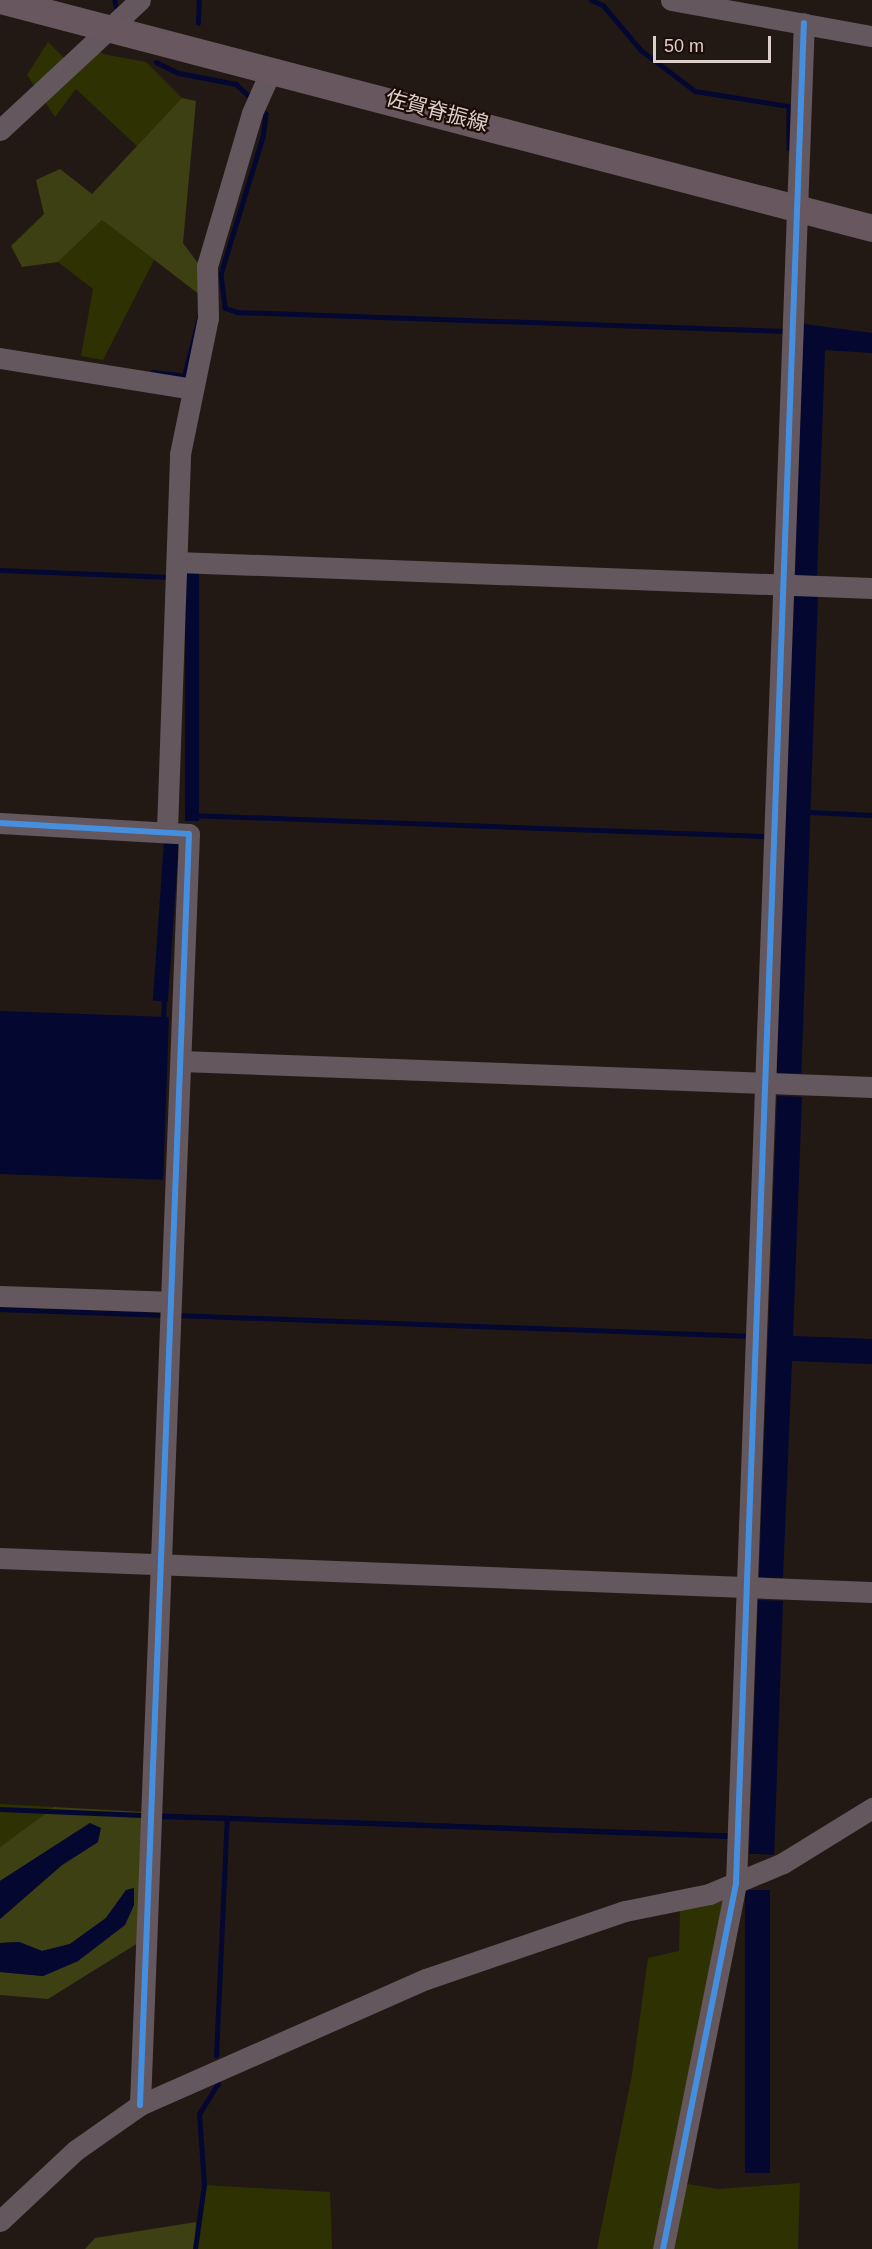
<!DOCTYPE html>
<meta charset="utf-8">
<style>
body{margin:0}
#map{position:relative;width:872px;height:2249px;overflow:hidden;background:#221915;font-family:Arial,"Noto Sans JP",sans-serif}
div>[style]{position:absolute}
.green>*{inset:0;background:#2e3203}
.forest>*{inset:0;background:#3c4012}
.water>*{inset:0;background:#040730;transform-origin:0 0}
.stream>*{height:4.5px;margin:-2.25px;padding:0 2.25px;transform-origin:2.25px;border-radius:2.25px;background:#040730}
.minor>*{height:21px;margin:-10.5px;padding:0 10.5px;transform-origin:10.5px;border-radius:10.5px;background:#64575e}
.major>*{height:27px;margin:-13.5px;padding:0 13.5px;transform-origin:13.5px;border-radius:13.5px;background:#68575e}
.cycleway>*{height:6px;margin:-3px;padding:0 3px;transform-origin:3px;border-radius:3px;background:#468fdf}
span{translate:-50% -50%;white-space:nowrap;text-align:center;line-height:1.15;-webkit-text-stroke:4.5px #1e0d07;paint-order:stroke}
.street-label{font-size:21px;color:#dccfca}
.scale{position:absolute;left:653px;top:36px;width:118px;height:27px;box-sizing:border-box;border:3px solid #dccfca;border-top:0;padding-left:8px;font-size:18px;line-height:21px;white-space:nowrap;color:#dccfca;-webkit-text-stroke:4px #1e0d07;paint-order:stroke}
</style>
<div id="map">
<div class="green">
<i style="clip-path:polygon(48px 42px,65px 59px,93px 47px,103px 54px,146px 62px,182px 98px,139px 148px,76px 89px,55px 117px,27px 75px)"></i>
<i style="clip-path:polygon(102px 220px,154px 260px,103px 360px,81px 356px,93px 289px,58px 262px)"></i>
<i style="clip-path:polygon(0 1804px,54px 1807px,0 1847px)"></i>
<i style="clip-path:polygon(725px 1898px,670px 2181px,718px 2189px,800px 2183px,798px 2249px,597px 2249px,632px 2075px,648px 1958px,679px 1951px,680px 1910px)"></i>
<i style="clip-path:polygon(204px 2185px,330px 2192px,332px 2249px,195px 2249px)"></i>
</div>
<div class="forest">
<i style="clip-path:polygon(182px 98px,196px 101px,183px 243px,197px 262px,200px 295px,102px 220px,58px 262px,22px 267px,11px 246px,44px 214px,36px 180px,60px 169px,92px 194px)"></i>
<i style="clip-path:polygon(54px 1807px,143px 1812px,138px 1943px,48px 1999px,0 1995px,0 1972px,43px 1976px,78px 1961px,126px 1890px,106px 1918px,70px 1944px,42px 1951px,19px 1942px,0 1943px,0 1919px,62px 1865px,98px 1842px,90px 1823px,0 1881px,0 1847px)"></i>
<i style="clip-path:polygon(196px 2222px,195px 2249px,85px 2249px,95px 2238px)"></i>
</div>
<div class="water">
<i style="clip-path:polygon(804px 324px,872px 333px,872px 353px,825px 350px,817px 577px,794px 576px)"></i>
<i style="left:185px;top:572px;width:14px;height:249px"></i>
<i style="left:793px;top:595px;width:25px;height:478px;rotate:2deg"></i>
<i style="left:164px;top:841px;width:15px;height:160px;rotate:4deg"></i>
<i style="left:0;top:1011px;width:169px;height:163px;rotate:2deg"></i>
<i style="clip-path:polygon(777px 1096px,802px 1097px,793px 1336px,872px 1339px,872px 1364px,792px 1361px,783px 1578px,759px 1577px)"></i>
<i style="left:758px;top:1600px;width:25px;height:254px;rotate:2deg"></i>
<i style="clip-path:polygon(90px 1823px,101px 1828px,98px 1842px,62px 1865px,0 1919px,0 1881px)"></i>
<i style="clip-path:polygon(134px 1888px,134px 1905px,125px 1925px,78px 1961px,43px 1976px,0 1972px,0 1943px,19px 1942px,42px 1951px,70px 1944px,106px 1918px,126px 1890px)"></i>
<i style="left:745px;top:1890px;width:25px;height:283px"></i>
</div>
<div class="stream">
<i style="left:115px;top:0;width:6px;rotate:81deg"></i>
<i style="left:591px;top:0;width:13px;rotate:23deg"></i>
<i style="left:603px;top:5px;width:59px;rotate:49.8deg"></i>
<i style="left:641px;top:50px;width:68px;rotate:37.2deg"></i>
<i style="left:695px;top:91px;width:95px;rotate:9.1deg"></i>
<i style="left:789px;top:106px;width:42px;rotate:90deg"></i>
<i style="left:198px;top:23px;width:23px;rotate:-88deg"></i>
<i style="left:156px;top:62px;width:25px;rotate:26deg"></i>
<i style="left:179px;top:73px;width:58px;rotate:10.9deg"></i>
<i style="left:236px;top:84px;width:22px;rotate:43deg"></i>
<i style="left:260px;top:107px;width:9px;rotate:49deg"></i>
<i style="left:266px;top:114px;width:23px;rotate:97deg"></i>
<i style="left:263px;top:137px;width:143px;rotate:107deg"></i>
<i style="left:221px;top:274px;width:34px;rotate:83deg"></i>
<i style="left:225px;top:308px;width:13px;rotate:18deg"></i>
<i style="left:237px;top:312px;width:549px;rotate:1.98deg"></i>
<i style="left:153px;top:372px;width:31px;rotate:7deg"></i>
<i style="left:184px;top:376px;width:65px;rotate:-75.7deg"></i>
<i style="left:0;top:570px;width:169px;rotate:2.4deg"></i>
<i style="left:811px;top:812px;width:61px;rotate:2.8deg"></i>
<i style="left:189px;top:815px;width:575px;rotate:2.09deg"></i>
<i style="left:163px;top:1018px;width:22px;rotate:-87deg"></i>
<i style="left:0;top:1309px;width:164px;rotate:2.1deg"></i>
<i style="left:175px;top:1315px;width:577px;rotate:2.08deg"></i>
<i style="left:0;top:1809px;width:142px;rotate:2.4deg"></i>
<i style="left:159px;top:1816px;width:68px;rotate:1.7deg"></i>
<i style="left:227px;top:1818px;width:503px;rotate:2.05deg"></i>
<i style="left:730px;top:1836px;width:571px;rotate:-177.99deg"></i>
<i style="left:216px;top:2056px;width:238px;rotate:-87.4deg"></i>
<i style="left:195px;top:2249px;width:65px;rotate:-82deg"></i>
<i style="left:204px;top:2185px;width:71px;rotate:-94deg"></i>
<i style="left:199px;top:2114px;width:36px;rotate:-58deg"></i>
</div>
<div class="minor">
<i style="left:671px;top:0;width:204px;rotate:10.2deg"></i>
<i style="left:0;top:130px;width:191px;rotate:-42.9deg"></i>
<i style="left:0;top:358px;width:195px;rotate:9.1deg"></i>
<i style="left:177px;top:562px;width:695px;rotate:2.14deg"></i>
<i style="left:0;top:823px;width:189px;rotate:3.3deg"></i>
<i style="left:189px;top:834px;width:1272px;rotate:92.21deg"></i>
<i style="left:167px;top:830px;width:376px;rotate:-88deg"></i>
<i style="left:180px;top:454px;width:139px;rotate:-78.4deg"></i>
<i style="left:208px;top:318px;width:52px;rotate:-91.1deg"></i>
<i style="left:207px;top:266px;width:159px;rotate:-73.6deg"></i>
<i style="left:252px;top:113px;width:49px;rotate:-66deg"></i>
<i style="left:181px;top:1061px;width:691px;rotate:2.15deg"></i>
<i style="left:0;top:1296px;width:168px;rotate:2deg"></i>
<i style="left:0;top:1558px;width:873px;rotate:2.23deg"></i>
<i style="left:0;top:2221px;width:104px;rotate:-43.1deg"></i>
<i style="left:76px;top:2150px;width:78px;rotate:-35.1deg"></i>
<i style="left:140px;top:2105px;width:313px;rotate:-23.8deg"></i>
<i style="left:426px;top:1979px;width:210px;rotate:-18.9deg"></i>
<i style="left:625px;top:1911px;width:86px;rotate:-11.4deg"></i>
<i style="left:709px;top:1894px;width:80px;rotate:-22.7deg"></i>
<i style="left:783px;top:1863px;width:105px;rotate:-31.7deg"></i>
<i style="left:663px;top:2249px;width:373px;rotate:-78.7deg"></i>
<i style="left:736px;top:1883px;width:1861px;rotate:-87.91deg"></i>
</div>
<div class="major">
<i style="left:0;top:0;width:901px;rotate:14.65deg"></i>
</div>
<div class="cycleway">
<i style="left:0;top:823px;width:189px;rotate:3.3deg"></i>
<i style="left:189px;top:834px;width:1272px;rotate:92.21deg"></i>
<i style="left:663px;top:2249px;width:373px;rotate:-78.7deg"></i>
<i style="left:736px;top:1883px;width:1861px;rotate:-87.91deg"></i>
</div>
<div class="street-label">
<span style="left:437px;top:111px;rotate:15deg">佐賀脊振線</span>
</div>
<div class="scale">50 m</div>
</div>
